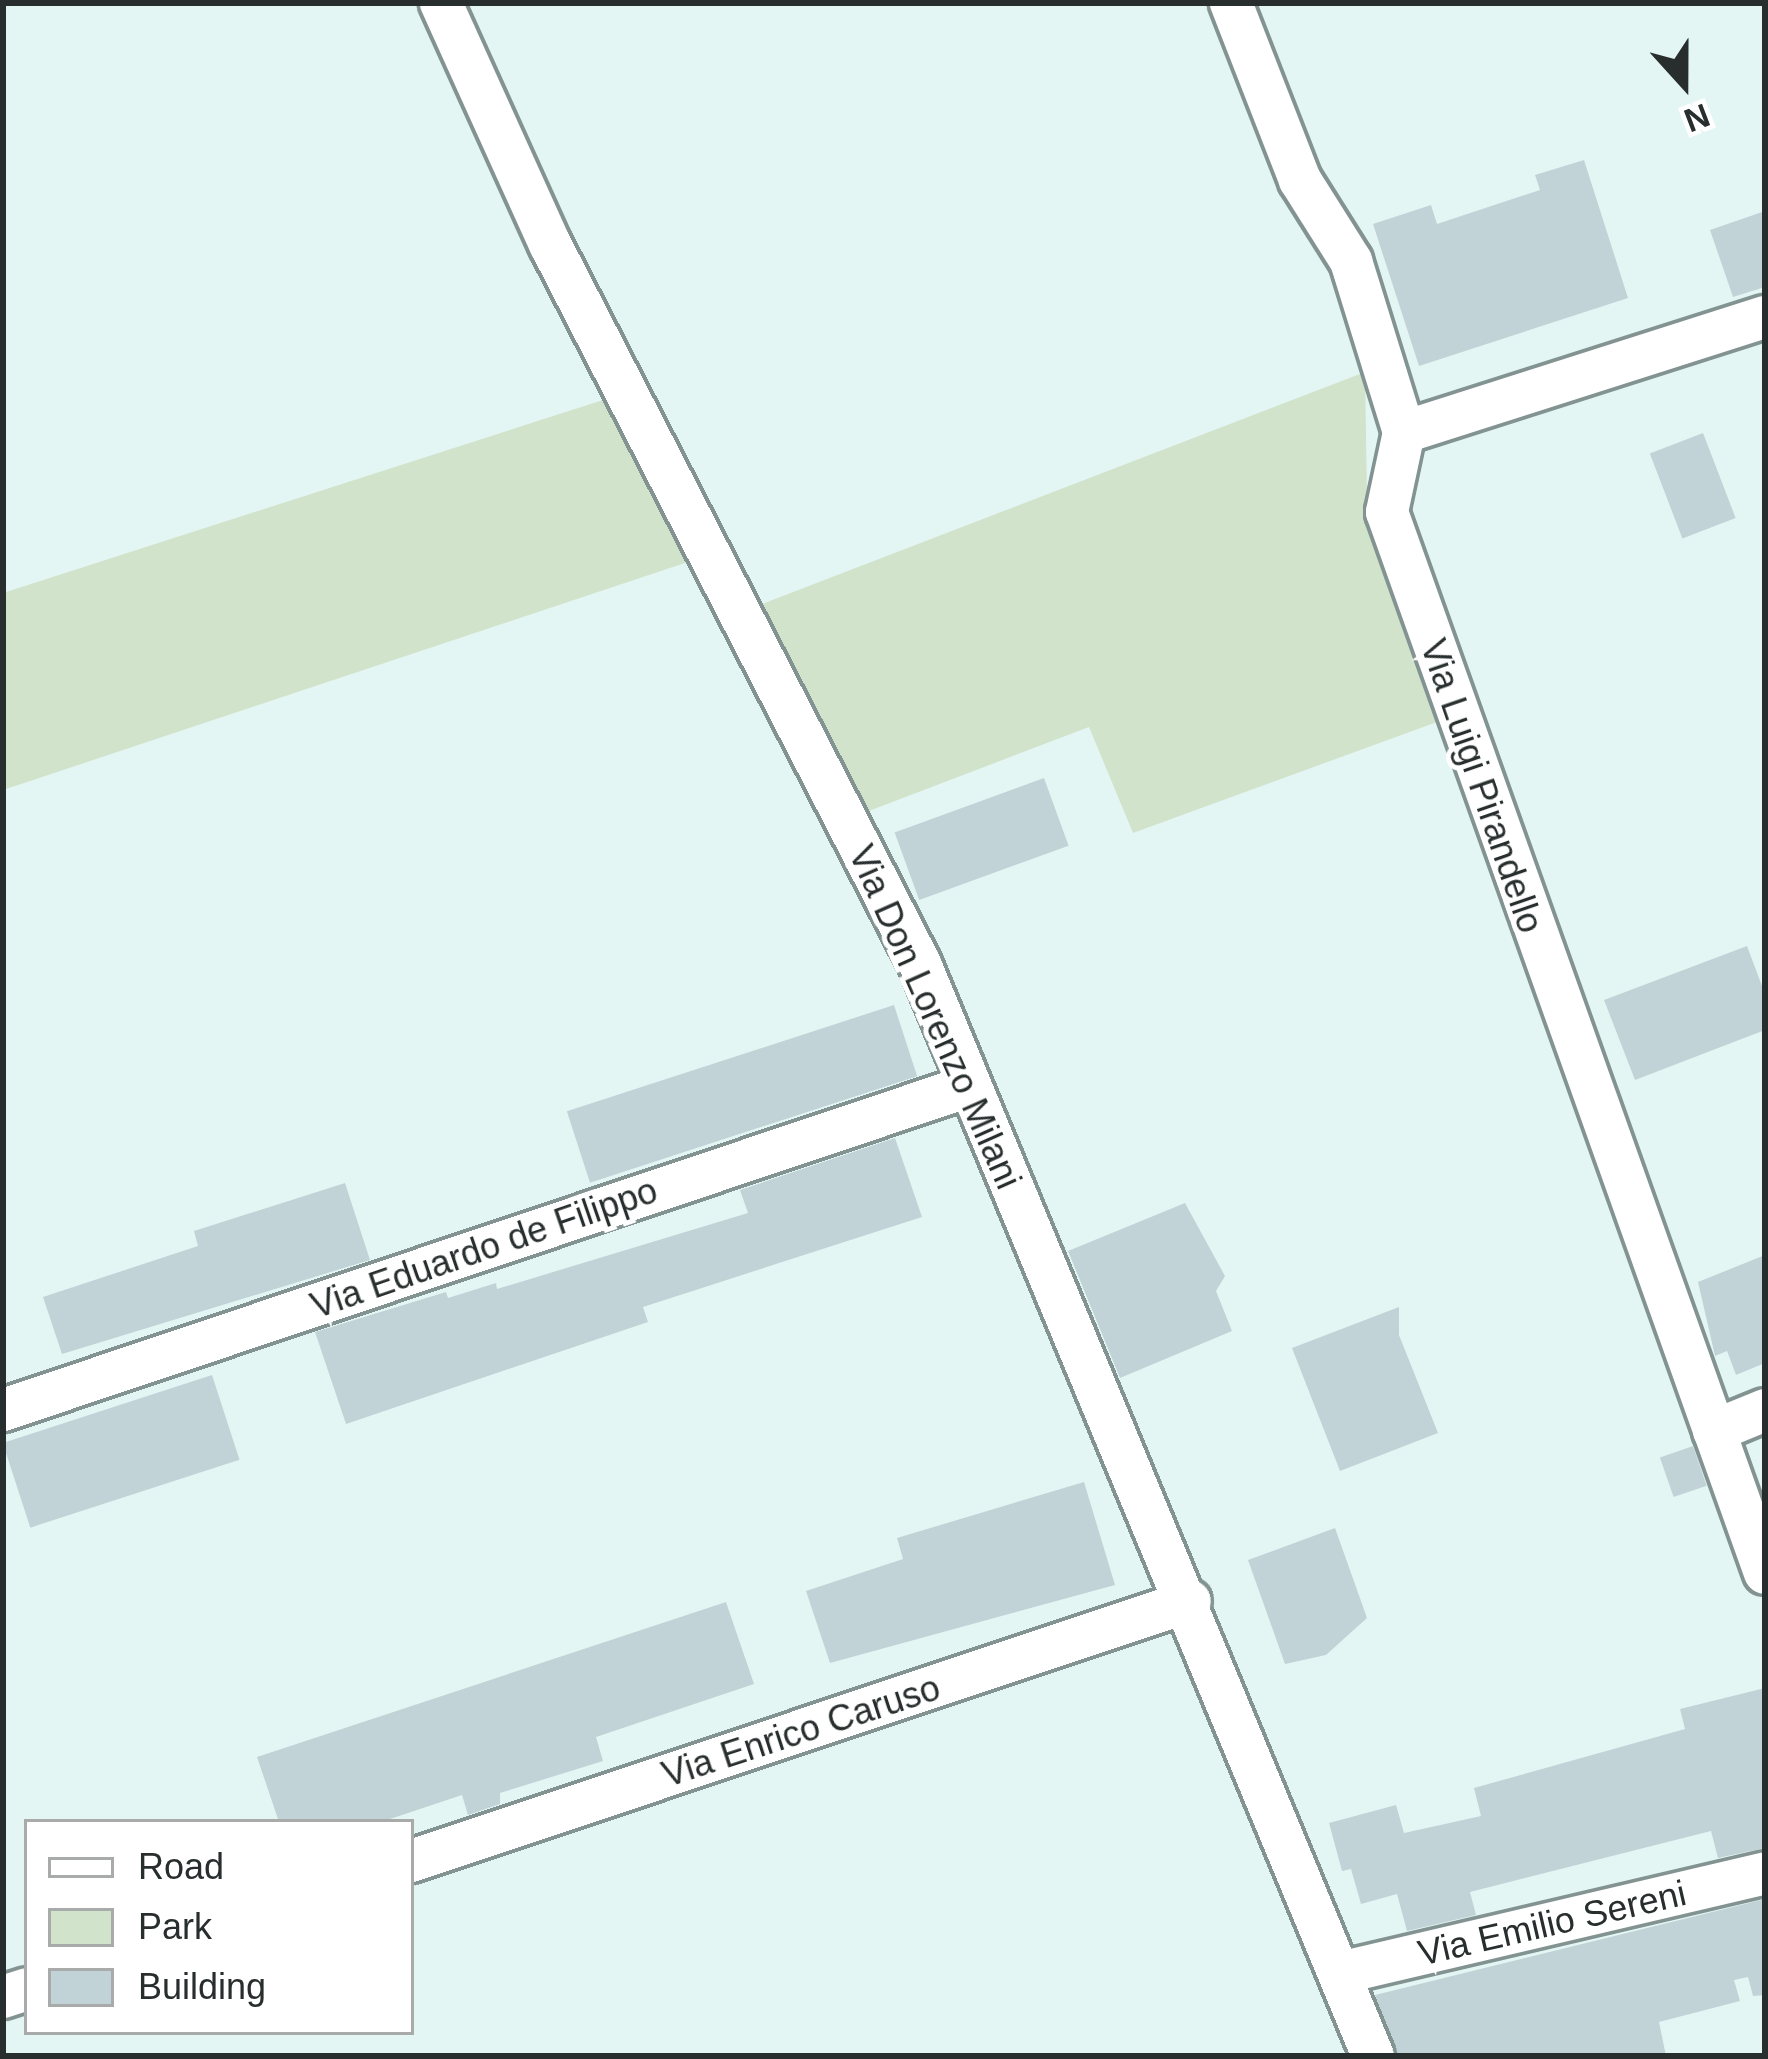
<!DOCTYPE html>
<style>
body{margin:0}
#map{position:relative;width:1768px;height:2059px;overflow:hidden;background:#e4f6f4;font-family:Helvetica,sans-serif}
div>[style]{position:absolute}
.green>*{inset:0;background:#d2e3cc}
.building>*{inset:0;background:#c2d3d7;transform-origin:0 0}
.roads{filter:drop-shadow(3px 0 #829391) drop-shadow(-3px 0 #829391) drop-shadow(0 3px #829391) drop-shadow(0 -3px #829391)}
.minor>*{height:42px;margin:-21px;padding:0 21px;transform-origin:21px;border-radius:21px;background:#fff}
span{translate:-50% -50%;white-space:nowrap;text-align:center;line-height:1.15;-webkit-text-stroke:10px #fff;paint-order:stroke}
.street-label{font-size:36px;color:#272e2d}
.frame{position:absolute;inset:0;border:6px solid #272e2d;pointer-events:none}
.legend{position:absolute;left:24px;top:1819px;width:390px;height:216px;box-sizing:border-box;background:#fff;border:3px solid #a9abab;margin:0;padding:15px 21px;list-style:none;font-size:36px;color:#272e2d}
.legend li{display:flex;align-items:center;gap:24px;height:60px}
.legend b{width:60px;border:3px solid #a9abab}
.north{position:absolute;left:1624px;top:24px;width:120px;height:120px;-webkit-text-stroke:9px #fff;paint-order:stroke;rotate:159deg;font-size:33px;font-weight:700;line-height:48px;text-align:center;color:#272e2d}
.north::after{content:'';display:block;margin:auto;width:42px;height:54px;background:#272e2d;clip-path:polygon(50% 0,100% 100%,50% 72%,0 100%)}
</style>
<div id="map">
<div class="green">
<i style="clip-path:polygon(1365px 372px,1367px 497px,1448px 718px,1133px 833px,1089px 727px,861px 814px,754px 607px)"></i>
<i style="clip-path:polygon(606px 399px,691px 561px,3px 790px,3px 593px)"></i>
</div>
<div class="building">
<i style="clip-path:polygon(1584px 160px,1628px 298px,1419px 366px,1373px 224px,1431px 205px,1437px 224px,1540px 190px,1535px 175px)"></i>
<i style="clip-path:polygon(1765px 211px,1765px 287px,1733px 297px,1710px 230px)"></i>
<i style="left:1703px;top:433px;width:91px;height:57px;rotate:69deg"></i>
<i style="left:1044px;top:778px;width:72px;height:159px;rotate:70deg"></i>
<i style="clip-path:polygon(1747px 946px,1765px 994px,1765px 1030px,1635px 1080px,1604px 1000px)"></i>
<i style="left:894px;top:1005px;width:75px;height:344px;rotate:72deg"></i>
<i style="clip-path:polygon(895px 1138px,922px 1217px,643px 1307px,648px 1322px,346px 1424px,315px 1332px,446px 1292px,448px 1298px,496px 1283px,497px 1289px,748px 1213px,740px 1190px)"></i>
<i style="clip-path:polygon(345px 1183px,370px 1260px,62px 1354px,43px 1297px,198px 1246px,194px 1231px)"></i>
<i style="clip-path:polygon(1185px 1203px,1225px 1276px,1216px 1291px,1232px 1331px,1120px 1378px,1068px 1251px)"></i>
<i style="clip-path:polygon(1765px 1255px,1765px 1363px,1736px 1375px,1727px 1351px,1715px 1356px,1698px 1282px)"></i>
<i style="clip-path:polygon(1399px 1307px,1399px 1335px,1438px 1433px,1340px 1471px,1292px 1348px)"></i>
<i style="left:212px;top:1375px;width:89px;height:220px;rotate:72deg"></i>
<i style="left:1693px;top:1446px;width:42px;height:35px;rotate:71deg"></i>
<i style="clip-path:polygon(1084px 1482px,1115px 1585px,830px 1663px,806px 1591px,903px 1559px,897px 1538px)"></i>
<i style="clip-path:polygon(1335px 1528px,1367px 1618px,1326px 1655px,1285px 1664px,1248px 1560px)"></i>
<i style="clip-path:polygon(726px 1602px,754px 1684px,596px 1737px,603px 1761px,500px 1793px,500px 1804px,468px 1815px,462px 1795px,381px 1822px,279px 1822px,257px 1757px)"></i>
<i style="clip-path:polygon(1765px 1688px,1765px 1848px,1718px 1858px,1711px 1831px,1470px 1892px,1476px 1915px,1407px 1931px,1397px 1894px,1361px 1904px,1351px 1869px,1342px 1871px,1329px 1823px,1396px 1805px,1404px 1833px,1481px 1816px,1474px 1788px,1685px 1729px,1680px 1709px)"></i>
<i style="clip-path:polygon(1765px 1899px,1765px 1995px,1753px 1996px,1748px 1977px,1734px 1980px,1740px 2001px,1659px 2022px,1666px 2056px,1398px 2056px,1375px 1995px)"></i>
</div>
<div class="roads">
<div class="minor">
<i style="left:441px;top:3px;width:265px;rotate:65.7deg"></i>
<i style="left:550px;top:244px;width:810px;rotate:62.8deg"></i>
<i style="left:920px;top:964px;width:1182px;rotate:67.47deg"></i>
<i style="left:1231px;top:3px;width:190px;rotate:68.7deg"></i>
<i style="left:1300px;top:180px;width:96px;rotate:57.8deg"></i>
<i style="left:1351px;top:261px;width:179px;rotate:72.8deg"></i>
<i style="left:1404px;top:432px;width:82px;rotate:102deg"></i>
<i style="left:1387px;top:512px;width:1126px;rotate:70.39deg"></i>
<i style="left:1404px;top:432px;width:379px;rotate:-17.7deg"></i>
<i style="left:3px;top:1410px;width:1016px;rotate:-18.54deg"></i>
<i style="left:1714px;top:1431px;width:55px;rotate:-22.4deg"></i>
<i style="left:411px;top:1861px;width:821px;rotate:-18.46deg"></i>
<i style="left:1340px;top:1973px;width:437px;rotate:-13.2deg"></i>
<i style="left:3px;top:1997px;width:25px;rotate:-18deg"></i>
</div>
</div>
<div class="street-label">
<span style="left:1482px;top:786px;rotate:71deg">Via Luigi Pirandello</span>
<span style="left:935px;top:1017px;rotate:66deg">Via Don Lorenzo Milani</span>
<span style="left:484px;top:1248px;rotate:-19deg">Via Eduardo de Filippo</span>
<span style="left:801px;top:1731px;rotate:-18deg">Via Enrico Caruso</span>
<span style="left:1552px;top:1923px;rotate:-13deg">Via Emilio Sereni</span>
</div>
<div class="frame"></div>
<ul class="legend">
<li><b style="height:15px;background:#fff"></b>Road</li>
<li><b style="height:33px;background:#d2e3cc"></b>Park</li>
<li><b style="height:33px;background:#c2d3d7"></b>Building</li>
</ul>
<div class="north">N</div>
</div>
